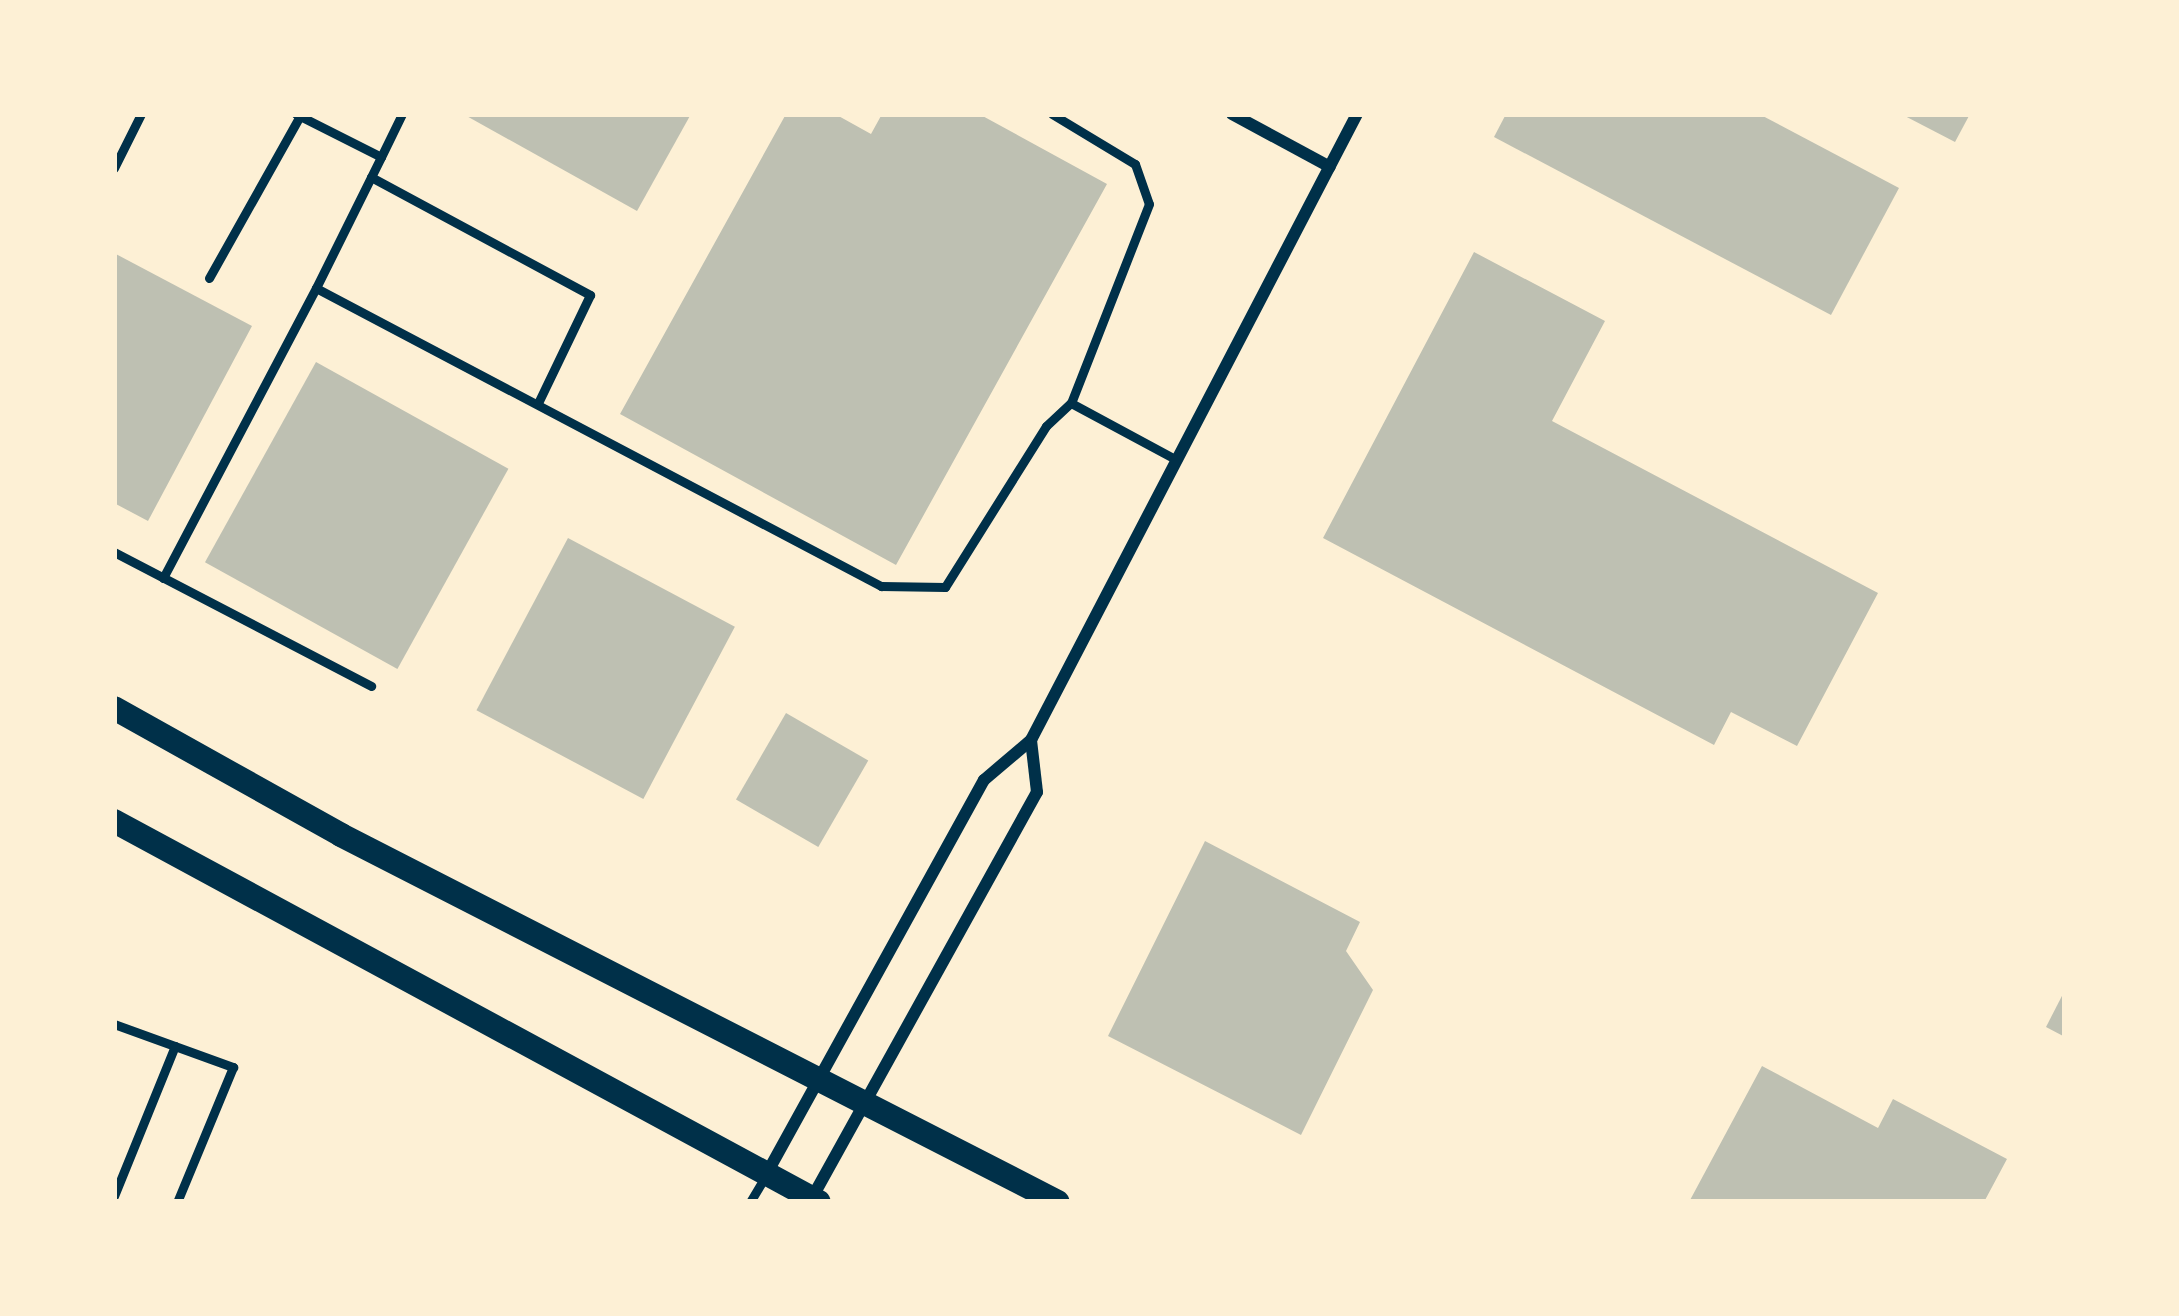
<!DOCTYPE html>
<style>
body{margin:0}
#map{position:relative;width:2179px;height:1316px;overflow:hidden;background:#fdf0d5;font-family:"DM Sans",sans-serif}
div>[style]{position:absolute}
.building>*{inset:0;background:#bec0b2;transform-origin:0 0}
.service>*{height:9px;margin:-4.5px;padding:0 4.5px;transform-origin:4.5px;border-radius:4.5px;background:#003049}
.minor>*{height:12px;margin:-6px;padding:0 6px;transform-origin:6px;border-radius:6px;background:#003049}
.secondary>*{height:24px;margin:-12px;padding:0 12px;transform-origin:12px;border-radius:12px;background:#003049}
span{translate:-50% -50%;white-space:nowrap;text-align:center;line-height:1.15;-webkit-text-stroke:9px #fdf0d5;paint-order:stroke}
.frame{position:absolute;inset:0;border:117px solid #fdf0d5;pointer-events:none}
</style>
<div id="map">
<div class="building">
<i style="clip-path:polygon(463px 114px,691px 114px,637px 211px)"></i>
<i style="clip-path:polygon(786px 114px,835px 114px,871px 134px,882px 114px,979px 114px,1107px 184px,896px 565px,620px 414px)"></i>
<i style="clip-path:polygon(1506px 114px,1759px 114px,1899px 188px,1831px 315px,1494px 137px)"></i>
<i style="clip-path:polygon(1901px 114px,1970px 114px,1955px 142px)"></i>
<i style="clip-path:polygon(1474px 252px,1605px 321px,1552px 421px,1878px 593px,1797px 746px,1731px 712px,1714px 745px,1323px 538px)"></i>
<i style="clip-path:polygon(114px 253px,252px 326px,148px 521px,114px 503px)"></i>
<i style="left:316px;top:362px;width:220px;height:229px;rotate:29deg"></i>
<i style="left:568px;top:538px;width:189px;height:195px;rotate:28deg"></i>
<i style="left:786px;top:713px;width:95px;height:100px;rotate:30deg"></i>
<i style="clip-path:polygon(1205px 841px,1360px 922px,1346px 951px,1373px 990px,1301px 1135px,1108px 1036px)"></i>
<i style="clip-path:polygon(2065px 990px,2065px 1037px,2046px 1027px)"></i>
<i style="clip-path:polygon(1762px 1066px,1878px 1128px,1893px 1099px,2007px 1159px,1984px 1202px,1689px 1202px)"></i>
</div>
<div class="service">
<i style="left:296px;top:114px;width:95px;rotate:26.8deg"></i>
<i style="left:381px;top:157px;width:146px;rotate:116.4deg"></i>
<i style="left:316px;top:288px;width:639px;rotate:27.81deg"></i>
<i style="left:881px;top:586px;width:64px;rotate:0.9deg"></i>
<i style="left:945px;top:587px;width:190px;rotate:-57.9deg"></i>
<i style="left:1046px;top:426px;width:34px;rotate:-43deg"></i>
<i style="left:1071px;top:403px;width:120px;rotate:28.3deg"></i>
<i style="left:1052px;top:114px;width:97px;rotate:31.1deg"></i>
<i style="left:1135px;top:164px;width:42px;rotate:70.7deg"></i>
<i style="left:1149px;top:204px;width:214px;rotate:111.4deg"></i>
<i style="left:381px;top:157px;width:48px;rotate:-64deg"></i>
<i style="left:114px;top:168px;width:60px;rotate:-63.4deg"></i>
<i style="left:371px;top:177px;width:249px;rotate:28.3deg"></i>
<i style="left:590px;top:295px;width:120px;rotate:115.7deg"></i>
<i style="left:209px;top:278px;width:186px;rotate:-60.7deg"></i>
<i style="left:114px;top:552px;width:290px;rotate:27.5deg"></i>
<i style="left:163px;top:578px;width:328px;rotate:-62.2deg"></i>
<i style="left:114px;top:1024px;width:127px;rotate:19.9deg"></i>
<i style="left:233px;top:1067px;width:146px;rotate:112.5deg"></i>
<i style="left:114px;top:1196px;width:162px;rotate:-67.9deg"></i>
<i style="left:750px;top:1202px;width:31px;rotate:-59deg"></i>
</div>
<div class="minor">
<i style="left:1232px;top:114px;width:111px;rotate:28.4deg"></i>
<i style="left:767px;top:1173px;width:449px;rotate:-61.1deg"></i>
<i style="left:984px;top:780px;width:62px;rotate:-40.4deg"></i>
<i style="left:1031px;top:740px;width:706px;rotate:-62.49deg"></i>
<i style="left:812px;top:1198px;width:464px;rotate:-61deg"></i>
<i style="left:1037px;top:792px;width:52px;rotate:-96.6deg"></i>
</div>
<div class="secondary">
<i style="left:114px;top:708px;width:260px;rotate:29.2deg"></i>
<i style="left:341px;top:835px;width:805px;rotate:27.11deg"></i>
<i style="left:114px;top:821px;width:801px;rotate:28.39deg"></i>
</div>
<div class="frame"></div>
</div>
